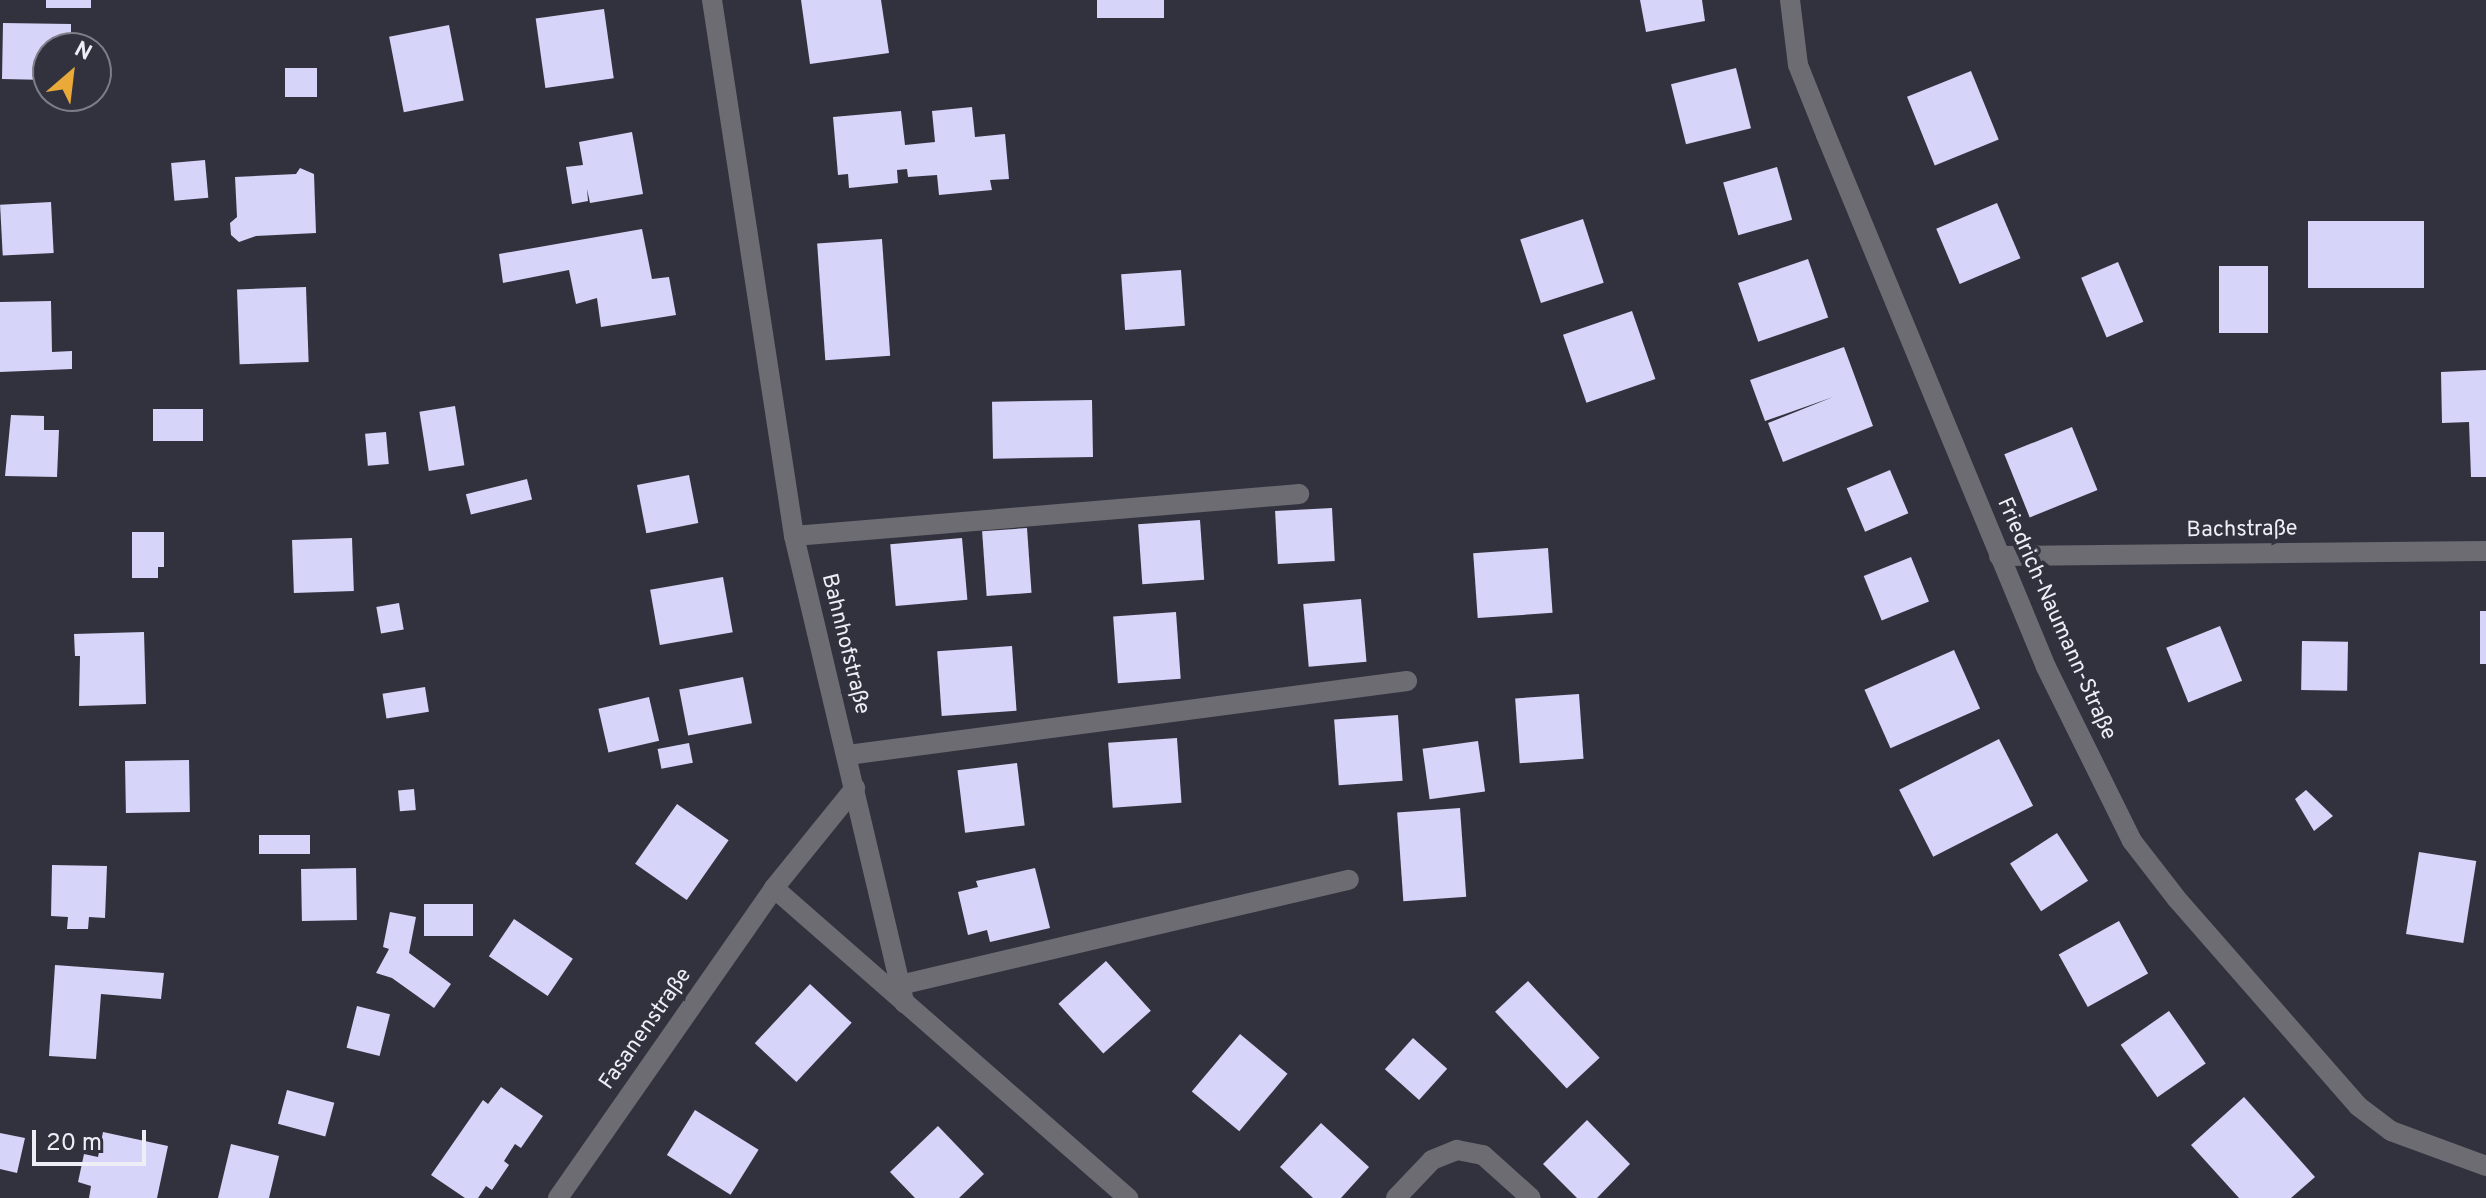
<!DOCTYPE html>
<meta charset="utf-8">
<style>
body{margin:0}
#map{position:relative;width:2486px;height:1198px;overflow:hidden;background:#32323f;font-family:Overpass,sans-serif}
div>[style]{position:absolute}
.building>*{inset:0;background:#d6d4f8;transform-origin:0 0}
.minor>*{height:20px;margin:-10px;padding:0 10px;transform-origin:10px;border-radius:10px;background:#6d6c73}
span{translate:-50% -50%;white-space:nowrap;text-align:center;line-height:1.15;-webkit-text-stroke:8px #32323f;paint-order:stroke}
.street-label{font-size:22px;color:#eeeef6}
.north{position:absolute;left:32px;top:32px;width:80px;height:80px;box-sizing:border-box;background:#32323f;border:2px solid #7d7d88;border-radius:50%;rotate:28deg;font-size:22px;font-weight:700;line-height:32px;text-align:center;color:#eeeef6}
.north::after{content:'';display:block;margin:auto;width:28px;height:36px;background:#eaaa39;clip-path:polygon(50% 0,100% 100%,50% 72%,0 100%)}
.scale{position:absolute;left:32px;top:1130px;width:114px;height:36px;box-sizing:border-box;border:4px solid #eeeef6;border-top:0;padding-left:10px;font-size:24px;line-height:28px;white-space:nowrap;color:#eeeef6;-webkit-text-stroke:6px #32323f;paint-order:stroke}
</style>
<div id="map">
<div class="building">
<i style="left:46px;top:0;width:45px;height:8px"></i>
<i style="clip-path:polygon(801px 0,881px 0,889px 53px,810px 64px)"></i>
<i style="left:1097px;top:0;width:67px;height:18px"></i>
<i style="clip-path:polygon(1640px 0,1702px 0,1705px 21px,1646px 32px)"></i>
<i style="left:604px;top:9px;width:70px;height:69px;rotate:82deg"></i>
<i style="clip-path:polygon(3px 23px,71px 24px,71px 48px,48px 48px,48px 80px,2px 79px)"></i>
<i style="left:449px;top:25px;width:77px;height:61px;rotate:79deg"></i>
<i style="left:285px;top:68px;width:32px;height:29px"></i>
<i style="left:1736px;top:68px;width:62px;height:67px;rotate:76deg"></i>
<i style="left:1971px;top:71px;width:74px;height:69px;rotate:68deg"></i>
<i style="clip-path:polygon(972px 107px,975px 137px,1005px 134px,1009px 179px,990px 180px,992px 190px,939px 195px,937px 175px,908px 177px,907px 169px,897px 170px,898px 183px,849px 188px,848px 174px,838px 175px,833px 117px,901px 111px,905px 145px,935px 142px,932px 111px)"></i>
<i style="clip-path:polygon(632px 132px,643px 194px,590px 203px,587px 189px,588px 201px,572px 204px,566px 167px,583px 165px,579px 142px)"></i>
<i style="left:205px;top:160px;width:38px;height:34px;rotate:85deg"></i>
<i style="left:1777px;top:167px;width:55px;height:56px;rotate:74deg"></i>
<i style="clip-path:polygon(300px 168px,314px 174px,316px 233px,256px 236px,239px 242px,231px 235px,230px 223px,237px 217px,235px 177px,296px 174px)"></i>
<i style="left:51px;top:202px;width:51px;height:51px;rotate:87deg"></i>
<i style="left:1997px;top:203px;width:60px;height:66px;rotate:67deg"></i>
<i style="left:1583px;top:219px;width:67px;height:66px;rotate:72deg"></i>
<i style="left:2308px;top:221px;width:116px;height:67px"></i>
<i style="clip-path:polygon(642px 229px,652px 279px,669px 277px,676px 315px,601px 327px,597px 298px,576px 304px,569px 270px,503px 283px,499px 254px)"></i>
<i style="left:882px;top:239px;width:117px;height:65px;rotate:86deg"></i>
<i style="left:1808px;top:259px;width:62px;height:74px;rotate:71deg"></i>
<i style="left:2118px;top:262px;width:65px;height:40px;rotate:67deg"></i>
<i style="left:2219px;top:266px;width:49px;height:67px"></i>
<i style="left:1181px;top:270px;width:56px;height:60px;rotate:86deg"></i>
<i style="left:306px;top:287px;width:75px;height:69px;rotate:88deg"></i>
<i style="clip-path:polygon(51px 301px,52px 352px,72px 351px,72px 369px,0 372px,0 302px)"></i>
<i style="left:1632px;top:311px;width:72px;height:73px;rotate:71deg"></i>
<i style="clip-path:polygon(1844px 347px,1873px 426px,1783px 462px,1768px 423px,1833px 397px,1765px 421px,1750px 380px)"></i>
<i style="clip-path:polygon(2486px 370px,2486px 477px,2471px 477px,2469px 422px,2442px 423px,2441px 372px)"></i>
<i style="left:1092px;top:400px;width:57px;height:100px;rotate:89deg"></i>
<i style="left:455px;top:406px;width:60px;height:36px;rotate:81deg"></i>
<i style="left:153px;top:409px;width:50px;height:32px"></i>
<i style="clip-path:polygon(11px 415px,44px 416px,44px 430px,59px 430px,57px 477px,5px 476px)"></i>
<i style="left:2072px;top:427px;width:68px;height:73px;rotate:68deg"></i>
<i style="left:386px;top:432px;width:32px;height:21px;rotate:85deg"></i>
<i style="left:1890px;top:470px;width:47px;height:47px;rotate:67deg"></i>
<i style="left:689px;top:475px;width:49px;height:53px;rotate:79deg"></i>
<i style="left:527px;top:479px;width:21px;height:63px;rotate:76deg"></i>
<i style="left:1332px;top:508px;width:53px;height:57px;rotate:87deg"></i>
<i style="left:1200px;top:520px;width:60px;height:62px;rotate:86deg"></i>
<i style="left:1027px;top:528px;width:65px;height:45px;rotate:86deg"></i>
<i style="clip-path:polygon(132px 532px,164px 532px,164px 567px,158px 567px,158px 578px,132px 578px)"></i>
<i style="left:352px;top:538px;width:53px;height:60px;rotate:88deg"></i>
<i style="left:962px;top:538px;width:62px;height:72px;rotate:85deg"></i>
<i style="left:1548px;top:548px;width:65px;height:75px;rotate:86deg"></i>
<i style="left:1911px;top:557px;width:48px;height:51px;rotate:68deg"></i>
<i style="left:723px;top:577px;width:56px;height:74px;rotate:80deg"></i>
<i style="left:1361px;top:599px;width:63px;height:58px;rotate:85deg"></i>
<i style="left:399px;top:603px;width:27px;height:23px;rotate:80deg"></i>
<i style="left:2480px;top:611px;width:6px;height:53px"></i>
<i style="left:1176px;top:612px;width:67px;height:63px;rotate:86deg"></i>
<i style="left:2220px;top:626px;width:59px;height:58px;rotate:68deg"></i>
<i style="clip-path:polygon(144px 632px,146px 704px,79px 706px,80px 656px,75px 656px,74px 634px)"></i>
<i style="left:2302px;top:641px;width:46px;height:49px;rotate:1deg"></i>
<i style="left:1012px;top:646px;width:65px;height:75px;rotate:86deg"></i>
<i style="left:1954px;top:650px;width:64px;height:98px;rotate:66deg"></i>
<i style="left:743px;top:677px;width:47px;height:65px;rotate:79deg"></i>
<i style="left:425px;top:687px;width:25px;height:43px;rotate:81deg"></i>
<i style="left:1579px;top:694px;width:65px;height:64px;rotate:86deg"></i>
<i style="left:649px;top:697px;width:45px;height:52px;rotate:77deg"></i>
<i style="left:1398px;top:715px;width:66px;height:64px;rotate:86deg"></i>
<i style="left:1177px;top:738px;width:65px;height:69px;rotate:86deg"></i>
<i style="left:1999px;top:739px;width:75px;height:112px;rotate:63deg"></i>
<i style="left:1478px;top:741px;width:51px;height:56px;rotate:82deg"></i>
<i style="left:689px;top:743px;width:20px;height:32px;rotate:79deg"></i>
<i style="left:189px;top:760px;width:52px;height:64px;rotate:89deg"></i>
<i style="left:1017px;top:763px;width:63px;height:60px;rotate:83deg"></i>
<i style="left:414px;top:789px;width:21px;height:16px;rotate:85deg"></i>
<i style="clip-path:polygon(2306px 790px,2333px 816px,2314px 831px,2295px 799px)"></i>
<i style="left:677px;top:804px;width:63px;height:73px;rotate:35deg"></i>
<i style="left:1460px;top:808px;width:89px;height:63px;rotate:86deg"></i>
<i style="left:2057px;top:833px;width:57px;height:56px;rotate:57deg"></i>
<i style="left:310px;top:835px;width:19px;height:51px;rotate:90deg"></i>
<i style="left:2419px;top:852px;width:58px;height:83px;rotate:9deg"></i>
<i style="clip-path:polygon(52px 865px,107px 866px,105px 918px,89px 917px,88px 929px,67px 929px,68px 917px,51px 916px)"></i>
<i style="left:356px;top:868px;width:52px;height:55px;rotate:89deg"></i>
<i style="clip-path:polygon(1035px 868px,1050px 928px,990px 942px,987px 930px,968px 935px,958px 892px,978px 887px,976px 881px)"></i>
<i style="left:424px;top:904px;width:49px;height:32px"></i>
<i style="clip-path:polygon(390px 912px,416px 917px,409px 953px,451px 984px,434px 1008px,392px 978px,376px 973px,389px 949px,383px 947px)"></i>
<i style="left:514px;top:919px;width:71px;height:45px;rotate:34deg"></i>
<i style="left:2119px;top:921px;width:60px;height:69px;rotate:61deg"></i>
<i style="left:1106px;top:961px;width:67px;height:64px;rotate:48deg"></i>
<i style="clip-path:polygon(55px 965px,164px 973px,161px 999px,101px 994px,96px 1059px,49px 1056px)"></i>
<i style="left:1528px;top:981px;width:105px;height:45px;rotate:47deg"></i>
<i style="left:810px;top:984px;width:57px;height:81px;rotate:43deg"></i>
<i style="left:357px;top:1006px;width:34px;height:43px;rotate:14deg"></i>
<i style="left:2169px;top:1011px;width:64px;height:59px;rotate:55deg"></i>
<i style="left:1240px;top:1034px;width:62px;height:75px;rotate:40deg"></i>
<i style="left:1413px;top:1038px;width:46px;height:42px;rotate:42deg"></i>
<i style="clip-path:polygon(501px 1087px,543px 1116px,521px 1148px,515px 1144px,504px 1161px,509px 1165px,492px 1190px,486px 1186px,478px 1198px,465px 1198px,431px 1175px,483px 1100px,488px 1104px)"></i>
<i style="left:287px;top:1090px;width:49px;height:35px;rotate:15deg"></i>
<i style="clip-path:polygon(2244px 1097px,2315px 1177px,2291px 1198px,2239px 1198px,2191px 1145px)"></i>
<i style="left:695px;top:1110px;width:75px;height:53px;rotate:32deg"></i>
<i style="clip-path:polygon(1587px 1120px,1630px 1164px,1597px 1198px,1577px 1198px,1543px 1164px)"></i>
<i style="clip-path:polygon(1321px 1123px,1369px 1167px,1341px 1198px,1313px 1198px,1280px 1167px)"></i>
<i style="clip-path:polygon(938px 1126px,984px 1174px,959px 1198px,915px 1198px,890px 1172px)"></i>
<i style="clip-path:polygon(103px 1132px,168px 1146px,157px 1198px,89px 1198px,91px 1186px,78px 1182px,84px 1154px,98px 1157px)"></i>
<i style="clip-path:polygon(0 1133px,25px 1138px,17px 1173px,0 1169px)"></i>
<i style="clip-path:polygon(231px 1144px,279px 1156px,269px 1198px,218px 1198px)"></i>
</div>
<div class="minor">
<i style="left:712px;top:0;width:542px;rotate:81.3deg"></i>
<i style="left:794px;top:536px;width:480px;rotate:76.7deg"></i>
<i style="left:1790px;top:0;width:65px;rotate:83deg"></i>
<i style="left:1798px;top:65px;width:75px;rotate:68.2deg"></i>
<i style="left:1826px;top:135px;width:576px;rotate:67.53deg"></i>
<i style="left:2046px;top:667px;width:194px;rotate:63.7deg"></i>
<i style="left:2132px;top:841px;width:72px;rotate:52.3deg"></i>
<i style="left:2176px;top:898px;width:276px;rotate:48.8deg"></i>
<i style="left:2358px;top:1106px;width:41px;rotate:37.1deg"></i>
<i style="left:2391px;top:1131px;width:101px;rotate:20.2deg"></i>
<i style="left:794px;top:536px;width:507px;rotate:-4.75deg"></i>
<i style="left:1999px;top:556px;width:487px;rotate:-0.6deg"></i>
<i style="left:848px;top:755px;width:564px;rotate:-7.54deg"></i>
<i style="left:774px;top:888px;width:471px;rotate:41.2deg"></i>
<i style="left:900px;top:985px;width:461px;rotate:-13.2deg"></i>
<i style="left:558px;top:1198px;width:378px;rotate:-55.1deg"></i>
<i style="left:774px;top:888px;width:129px;rotate:-51deg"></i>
<i style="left:1396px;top:1198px;width:52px;rotate:-46.5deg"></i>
<i style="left:1432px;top:1160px;width:27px;rotate:-22deg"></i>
<i style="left:1457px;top:1150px;width:26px;rotate:11deg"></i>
<i style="left:1483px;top:1155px;width:64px;rotate:41.9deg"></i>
</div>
<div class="street-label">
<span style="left:2242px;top:530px;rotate:-1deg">Bachstraße</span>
<span style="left:2056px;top:619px;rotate:66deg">Friedrich-Naumann-Straße</span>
<span style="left:845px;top:644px;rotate:76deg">Bahnhofstraße</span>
<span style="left:646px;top:1029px;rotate:-55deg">Fasanenstraße</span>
</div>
<div class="north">N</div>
<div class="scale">20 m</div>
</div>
